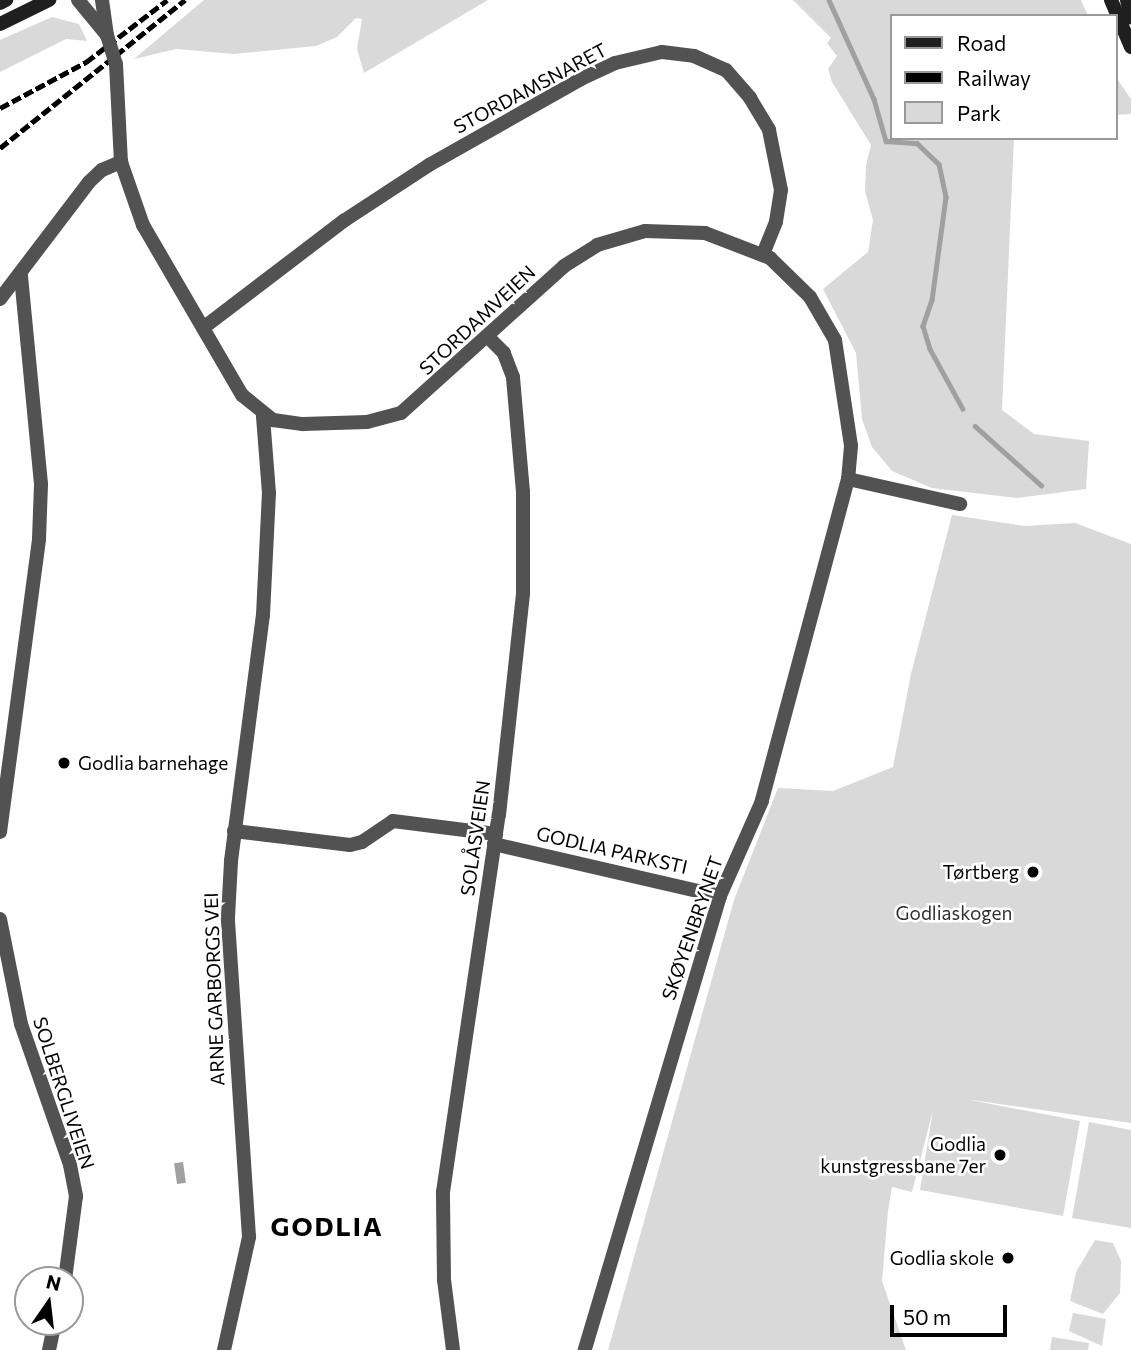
<!DOCTYPE html>
<meta charset="utf-8">
<style>
body{margin:0}
#map{position:relative;width:1131px;height:1350px;overflow:hidden;background:#fff;font-family:Commissioner,sans-serif}
div>[style]{position:absolute}
.green>*{inset:0;background:#d9d9d9}
.water>*{inset:0;background:#a0a0a0;transform-origin:0 0}
.stream>*{height:4.5px;margin:-2.25px;padding:0 2.25px;transform-origin:2.25px;border-radius:2.25px;background:#a0a0a0}
.street>*{height:14px;margin:-7px;padding:0 7px;transform-origin:7px;border-radius:7px;background:#525252}
.secondary>*{height:14px;margin:-7px;padding:0 7px;transform-origin:7px;border-radius:7px;background:#1f1f1f}
.rail>*{height:4.5px;margin-top:-2.25px;transform-origin:0;background:repeating-linear-gradient(90deg,#000 0 10px,transparent 0 13.5px)}
.street-bridge>*{height:14px;margin:-7px;padding:0 7px;transform-origin:7px;border-radius:7px;background:#525252}
.dots>*{width:19px;height:19px;translate:-50% -50%;box-sizing:border-box;border:4px solid #fff;border-radius:50%}
span{translate:-50% -50%;white-space:nowrap;text-align:center;line-height:1.15;-webkit-text-stroke:5px #fff;paint-order:stroke}
.street-label{font-size:19px;color:#000}
.poi-label{font-size:19px;color:#000}
.left{translate:0 -50%;text-align:left}
.right{translate:-100% -50%;text-align:right}
.park-label{font-size:19px;color:#303030}
.district-label{font-size:26px;color:#000;font-weight:700;letter-spacing:2px}
.legend{position:absolute;left:890px;top:14px;width:228px;height:126px;box-sizing:border-box;background:#fff;border:2px solid #999;margin:0;padding:9px 12px;list-style:none;font-size:21px;color:#000}
.legend li{display:flex;align-items:center;gap:14px;height:35px}
.legend b{width:35px;border:2px solid #999}
.north{position:absolute;left:14px;top:1266px;width:70px;height:70px;box-sizing:border-box;background:#fff;border:2px solid #999;border-radius:50%;rotate:14deg;font-size:19px;font-weight:700;line-height:28px;text-align:center;color:#000}
.north::after{content:'';display:block;margin:auto;width:24px;height:32px;background:#000;clip-path:polygon(50% 0,100% 100%,50% 72%,0 100%)}
.scale{position:absolute;left:890px;top:1305px;width:117px;height:32px;box-sizing:border-box;border:4px solid #000;border-top:0;padding-left:9px;font-size:21px;line-height:24px;white-space:nowrap;color:#000;-webkit-text-stroke:5px #fff;paint-order:stroke}
</style>
<div id="map">
<div class="green">
<i style="clip-path:polygon(204px 0,488px 0,364px 73px,357px 49px,362px 19px,356px 18px,337px 37px,316px 46px,234px 54px,176px 49px,134px 59px)"></i>
<i style="clip-path:polygon(793px 0,1081px 0,1088px 16px,891px 16px,891px 138px,1014px 138px,1002px 410px,1034px 434px,1089px 441px,1086px 489px,1017px 498px,932px 488px,892px 471px,872px 447px,862px 419px,856px 353px,823px 289px,868px 252px,873px 220px,865px 191px,866px 165px,871px 145px,832px 82px,828px 69px,837px 56px,827px 43px,831px 38px)"></i>
<i style="clip-path:polygon(52px 17px,79px 24px,87px 41px,66px 39px,0 72px,0 40px)"></i>
<i style="clip-path:polygon(1115px 76px,1131px 99px,1131px 114px,1115px 115px)"></i>
<i style="clip-path:polygon(952px 515px,1025px 526px,1075px 523px,1131px 544px,1131px 1123px,965px 1099px,1080px 1121px,1063px 1216px,920px 1190px,933px 1110px,912px 1192px,892px 1187px,888px 1211px,882px 1281px,906px 1350px,608px 1350px,734px 900px,778px 788px,833px 791px,893px 767px,911px 674px)"></i>
<i style="clip-path:polygon(1089px 1122px,1131px 1130px,1131px 1228px,1072px 1218px)"></i>
<i style="clip-path:polygon(1095px 1240px,1113px 1243px,1121px 1261px,1120px 1293px,1103px 1314px,1070px 1301px,1076px 1272px)"></i>
<i style="clip-path:polygon(1073px 1313px,1106px 1319px,1102px 1346px,1069px 1331px)"></i>
<i style="clip-path:polygon(1052px 1337px,1089px 1343px,1088px 1350px,1050px 1350px)"></i>
</div>
<div class="water">
<i style="left:183px;top:1162px;width:21px;height:9px;rotate:82deg"></i>
</div>
<div class="stream">
<i style="left:829px;top:0;width:109px;rotate:65.6deg"></i>
<i style="left:874px;top:99px;width:44px;rotate:74.1deg"></i>
<i style="left:886px;top:141px;width:31px;rotate:4deg"></i>
<i style="left:917px;top:143px;width:30px;rotate:44deg"></i>
<i style="left:939px;top:164px;width:34px;rotate:78deg"></i>
<i style="left:946px;top:197px;width:104px;rotate:97.7deg"></i>
<i style="left:932px;top:300px;width:28px;rotate:109deg"></i>
<i style="left:923px;top:326px;width:24px;rotate:73deg"></i>
<i style="left:930px;top:349px;width:68px;rotate:61.2deg"></i>
<i style="left:975px;top:426px;width:89px;rotate:41.8deg"></i>
</div>
<div class="street">
<i style="left:78px;top:0;width:45px;rotate:50.4deg"></i>
<i style="left:102px;top:0;width:35px;rotate:82deg"></i>
<i style="left:116px;top:64px;width:98px;rotate:87.1deg"></i>
<i style="left:121px;top:162px;width:67px;rotate:70.8deg"></i>
<i style="left:143px;top:225px;width:197px;rotate:59.8deg"></i>
<i style="left:242px;top:395px;width:40px;rotate:39deg"></i>
<i style="left:273px;top:420px;width:30px;rotate:8deg"></i>
<i style="left:303px;top:424px;width:64px;rotate:-1.8deg"></i>
<i style="left:367px;top:422px;width:35px;rotate:-15deg"></i>
<i style="left:401px;top:413px;width:219px;rotate:-42deg"></i>
<i style="left:564px;top:266px;width:39px;rotate:-32deg"></i>
<i style="left:597px;top:245px;width:50px;rotate:-16.3deg"></i>
<i style="left:645px;top:231px;width:60px;rotate:1.9deg"></i>
<i style="left:705px;top:233px;width:70px;rotate:21deg"></i>
<i style="left:770px;top:258px;width:56px;rotate:44.3deg"></i>
<i style="left:810px;top:297px;width:50px;rotate:59.8deg"></i>
<i style="left:835px;top:340px;width:107px;rotate:81.4deg"></i>
<i style="left:851px;top:446px;width:33px;rotate:95deg"></i>
<i style="left:848px;top:479px;width:333px;rotate:105deg"></i>
<i style="left:762px;top:801px;width:104px;rotate:113.9deg"></i>
<i style="left:720px;top:896px;width:474px;rotate:106.6deg"></i>
<i style="left:0;top:299px;width:147px;rotate:-52.7deg"></i>
<i style="left:89px;top:182px;width:18px;rotate:-43deg"></i>
<i style="left:102px;top:170px;width:21px;rotate:-23deg"></i>
<i style="left:203px;top:328px;width:178px;rotate:-37.3deg"></i>
<i style="left:345px;top:220px;width:100px;rotate:-33.2deg"></i>
<i style="left:429px;top:165px;width:175px;rotate:-29.5deg"></i>
<i style="left:581px;top:79px;width:38px;rotate:-25deg"></i>
<i style="left:615px;top:63px;width:48px;rotate:-13.2deg"></i>
<i style="left:662px;top:52px;width:32px;rotate:7deg"></i>
<i style="left:694px;top:56px;width:35px;rotate:24deg"></i>
<i style="left:726px;top:70px;width:37px;rotate:49deg"></i>
<i style="left:750px;top:98px;width:37px;rotate:59deg"></i>
<i style="left:769px;top:130px;width:61px;rotate:78.7deg"></i>
<i style="left:781px;top:190px;width:32px;rotate:99deg"></i>
<i style="left:776px;top:222px;width:35px;rotate:112deg"></i>
<i style="left:848px;top:479px;width:115px;rotate:12.6deg"></i>
<i style="left:234px;top:831px;width:117px;rotate:6.9deg"></i>
<i style="left:350px;top:845px;width:12px;rotate:-14deg"></i>
<i style="left:362px;top:842px;width:37px;rotate:-34deg"></i>
<i style="left:393px;top:821px;width:104px;rotate:7.2deg"></i>
<i style="left:0;top:832px;width:296px;rotate:-82.4deg"></i>
<i style="left:39px;top:539px;width:55px;rotate:-87.9deg"></i>
<i style="left:41px;top:484px;width:210px;rotate:-95.5deg"></i>
<i style="left:494px;top:844px;width:232px;rotate:13deg"></i>
<i style="left:0;top:919px;width:107px;rotate:78.7deg"></i>
<i style="left:21px;top:1024px;width:149px;rotate:70.8deg"></i>
<i style="left:70px;top:1165px;width:32px;rotate:79deg"></i>
<i style="left:76px;top:1196px;width:85px;rotate:97.5deg"></i>
<i style="left:49px;top:1350px;width:29px;rotate:-78deg"></i>
<i style="left:224px;top:1350px;width:116px;rotate:-77.5deg"></i>
<i style="left:249px;top:1237px;width:321px;rotate:-93.8deg"></i>
<i style="left:228px;top:917px;width:56px;rotate:-86.9deg"></i>
<i style="left:231px;top:861px;width:248px;rotate:-82.6deg"></i>
<i style="left:263px;top:615px;width:122px;rotate:-87.2deg"></i>
<i style="left:269px;top:493px;width:77px;rotate:-94.5deg"></i>
<i style="left:453px;top:1350px;width:71px;rotate:-97.3deg"></i>
<i style="left:444px;top:1280px;width:88px;rotate:-90.7deg"></i>
<i style="left:443px;top:1192px;width:381px;rotate:-81.6deg"></i>
<i style="left:499px;top:815px;width:223px;rotate:-83.8deg"></i>
<i style="left:523px;top:593px;width:101px;rotate:-90deg"></i>
<i style="left:523px;top:492px;width:115px;rotate:-95deg"></i>
<i style="left:513px;top:377px;width:26px;rotate:-111deg"></i>
<i style="left:504px;top:353px;width:23px;rotate:-135deg"></i>
</div>
<div class="secondary">
<i style="left:1111px;top:0;width:51px;rotate:66.9deg"></i>
<i style="left:1127px;top:0;width:18px;rotate:77deg"></i>
<i style="left:0;top:3px;width:7px;rotate:-27deg"></i>
<i style="left:0;top:24px;width:55px;rotate:-26.1deg"></i>
</div>
<div class="rail">
<i style="left:0;top:108px;width:98px;rotate:-28.1deg"></i>
<i style="left:86px;top:62px;width:102px;rotate:-37.4deg"></i>
<i style="left:0;top:148px;width:237px;rotate:-38.7deg"></i>
</div>
<div class="street-bridge">
<i style="left:107px;top:35px;width:30px;rotate:73deg"></i>
</div>
<div class="dots">
<i style="left:64px;top:763px;background:#000"></i>
<i style="left:1033px;top:872px;background:#000"></i>
<i style="left:1000px;top:1155px;background:#000"></i>
<i style="left:1008px;top:1258px;background:#000"></i>
</div>
<div class="street-label">
<span style="left:530px;top:88px;rotate:-28deg">STORDAMSNARET</span>
<span style="left:477px;top:320px;rotate:-43deg">STORDAMVEIEN</span>
<span style="left:475px;top:838px;rotate:-82deg">SOLÅSVEIEN</span>
<span style="left:612px;top:850px;rotate:13deg">GODLIA PARKSTI</span>
<span style="left:692px;top:928px;rotate:-71deg">SKØYENBRYNET</span>
<span style="left:214px;top:989px;rotate:-92deg">ARNE GARBORGS VEI</span>
<span style="left:64px;top:1093px;rotate:72deg">SOLBERGLIVEIEN</span>
</div>
<div class="poi-label">
<span class="left" style="left:78px;top:763px">Godlia barnehage</span>
<span class="right" style="left:1019px;top:872px">Tørtberg</span>
<span class="right" style="left:986px;top:1155px">Godlia<br>kunstgressbane 7er</span>
<span class="right" style="left:994px;top:1258px">Godlia skole</span>
</div>
<div class="park-label">
<span style="left:954px;top:913px">Godliaskogen</span>
</div>
<div class="district-label">
<span style="left:327px;top:1226px">GODLIA</span>
</div>
<ul class="legend">
<li><b style="height:9px;background:#1f1f1f"></b>Road</li>
<li><b style="height:9px;background:#000"></b>Railway</li>
<li><b style="height:19px;background:#d9d9d9"></b>Park</li>
</ul>
<div class="north">N</div>
<div class="scale">50 m</div>
</div>
